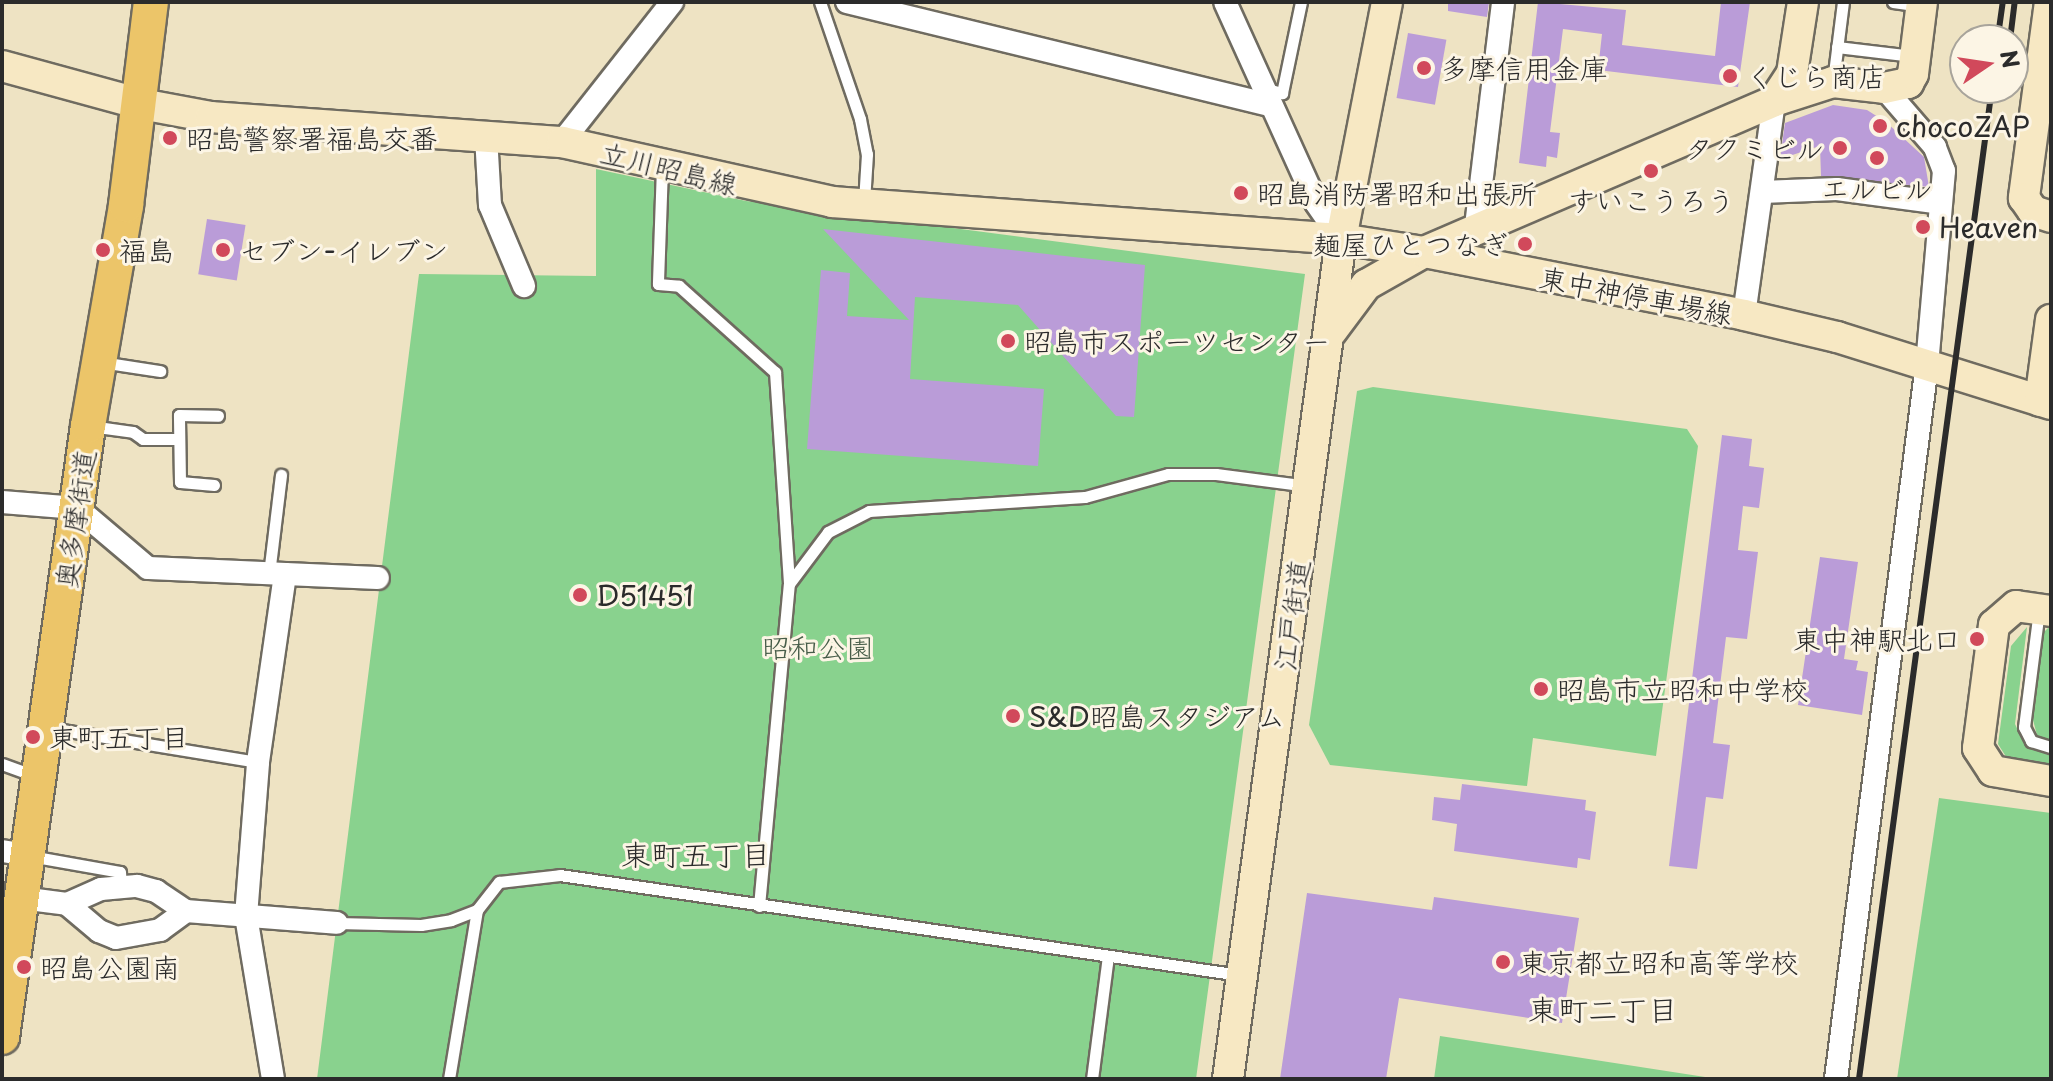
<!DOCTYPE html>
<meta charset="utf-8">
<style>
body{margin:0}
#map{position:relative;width:2053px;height:1081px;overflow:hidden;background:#eee3c3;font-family:"Playpen Sans","Klee One",sans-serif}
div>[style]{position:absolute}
.green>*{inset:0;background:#89d28e}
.building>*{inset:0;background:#ba9cd8;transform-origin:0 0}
.roads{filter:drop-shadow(2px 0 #6f6b60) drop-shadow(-2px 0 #6f6b60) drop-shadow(0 2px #6f6b60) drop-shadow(0 -2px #6f6b60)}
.lane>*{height:11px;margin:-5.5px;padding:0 5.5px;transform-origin:5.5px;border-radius:5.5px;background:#fff}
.street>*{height:22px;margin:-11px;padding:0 11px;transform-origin:11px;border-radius:11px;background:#fff}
.secondary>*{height:30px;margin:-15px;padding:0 15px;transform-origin:15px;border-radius:15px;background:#f7e8c3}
.primary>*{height:34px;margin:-17px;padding:0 17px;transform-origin:17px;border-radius:17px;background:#ecc569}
.rail>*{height:6px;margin:-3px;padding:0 3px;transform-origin:3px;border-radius:3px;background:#2b2b2b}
.dots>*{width:22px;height:22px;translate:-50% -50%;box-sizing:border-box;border:4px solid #fcf5e5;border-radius:50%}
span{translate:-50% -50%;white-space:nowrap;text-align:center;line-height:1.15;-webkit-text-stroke:6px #fcf5e5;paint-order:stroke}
.poi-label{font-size:28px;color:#2b2b2b}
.left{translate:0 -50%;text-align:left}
.right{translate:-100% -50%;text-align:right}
.street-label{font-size:28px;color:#2b2b2b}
.park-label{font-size:28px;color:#475d49}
.neighbourhood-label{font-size:30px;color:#2b2b2b}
.frame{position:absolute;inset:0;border:4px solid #2b2b2b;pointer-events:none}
.north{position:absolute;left:1949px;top:24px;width:80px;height:80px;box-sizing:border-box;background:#fcf5e5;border:2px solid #a8a49b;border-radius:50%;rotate:77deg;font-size:22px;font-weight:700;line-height:32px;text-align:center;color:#2b2b2b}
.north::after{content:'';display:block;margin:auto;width:28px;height:36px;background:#d1495b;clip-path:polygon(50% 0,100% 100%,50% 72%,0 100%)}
</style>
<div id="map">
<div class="green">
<i style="clip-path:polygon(596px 169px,746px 201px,1305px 274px,1196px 1079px,317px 1079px,419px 274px,596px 276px)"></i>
<i style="clip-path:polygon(1373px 387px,1687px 429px,1698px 446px,1656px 756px,1533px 738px,1527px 786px,1330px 765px,1309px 725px,1357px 391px)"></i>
<i style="clip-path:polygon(2051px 625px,2051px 739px,2047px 740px,2037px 735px,2033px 720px,2044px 632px)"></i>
<i style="clip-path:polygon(2027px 627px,2015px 724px,2025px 745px,2051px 755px,2051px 767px,2010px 763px,1998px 744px,2011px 646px)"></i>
<i style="clip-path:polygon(1939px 798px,2051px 813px,2051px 1079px,1897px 1079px)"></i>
<i style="clip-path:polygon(1440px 1036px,1718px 1079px,1434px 1079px)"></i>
</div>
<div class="building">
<i style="clip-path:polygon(1448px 2px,1489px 2px,1487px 17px,1448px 11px)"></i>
<i style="clip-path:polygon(1538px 2px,1626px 10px,1622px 45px,1715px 56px,1721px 2px,1750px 2px,1738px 87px,1598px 70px,1602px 34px,1563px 29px,1550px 132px,1560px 133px,1557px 158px,1547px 156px,1546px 167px,1519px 163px)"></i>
<i style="left:1408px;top:33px;width:39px;height:66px;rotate:10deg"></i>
<i style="clip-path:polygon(1833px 105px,1867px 110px,1886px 122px,1924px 157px,1929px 187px,1821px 176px,1820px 146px,1780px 159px,1785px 123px)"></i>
<i style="left:207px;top:219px;width:39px;height:56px;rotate:9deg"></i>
<i style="clip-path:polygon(823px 229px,1145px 265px,1134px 417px,1116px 416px,1018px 305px,915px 297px,910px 379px,1044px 389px,1038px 466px,807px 449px,821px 270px,850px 273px,847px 316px,909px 320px)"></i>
<i style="clip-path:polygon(1722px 435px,1752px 439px,1749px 466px,1764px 468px,1759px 508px,1743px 506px,1738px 550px,1758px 552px,1747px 639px,1726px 637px,1713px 743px,1730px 745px,1723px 799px,1706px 797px,1697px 869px,1669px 866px)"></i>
<i style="clip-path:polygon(1820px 557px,1858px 562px,1844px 659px,1858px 661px,1856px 670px,1868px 672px,1862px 715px,1798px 705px)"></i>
<i style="clip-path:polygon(1462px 784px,1586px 800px,1585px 810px,1596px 812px,1590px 860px,1578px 858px,1577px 868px,1454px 851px,1457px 824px,1432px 820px,1434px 797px,1460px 800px)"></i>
<i style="clip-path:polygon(1307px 893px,1432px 910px,1434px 897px,1579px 918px,1562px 1023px,1399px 998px,1386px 1079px,1280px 1079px)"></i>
</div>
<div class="roads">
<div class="lane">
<i style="left:820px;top:2px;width:124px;rotate:71.1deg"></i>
<i style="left:860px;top:119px;width:36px;rotate:79deg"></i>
<i style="left:867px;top:154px;width:48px;rotate:93.6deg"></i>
<i style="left:1893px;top:2px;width:27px;rotate:8deg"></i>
<i style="left:1837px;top:47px;width:76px;rotate:6.8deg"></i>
<i style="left:1833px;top:81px;width:80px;rotate:-82.8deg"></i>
<i style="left:1264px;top:88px;width:19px;rotate:16deg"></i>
<i style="left:1282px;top:93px;width:93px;rotate:-78.2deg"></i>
<i style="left:662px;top:167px;width:117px;rotate:92deg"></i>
<i style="left:658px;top:284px;width:21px;rotate:5deg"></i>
<i style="left:679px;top:286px;width:129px;rotate:41.9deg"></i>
<i style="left:775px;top:372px;width:212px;rotate:86.2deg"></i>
<i style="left:101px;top:362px;width:60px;rotate:8.7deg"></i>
<i style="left:90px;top:426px;width:43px;rotate:7.9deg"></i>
<i style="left:133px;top:432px;width:12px;rotate:35deg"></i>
<i style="left:143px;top:439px;width:36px"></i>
<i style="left:214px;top:485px;width:34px;rotate:-175deg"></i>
<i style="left:180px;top:482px;width:67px;rotate:-90.9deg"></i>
<i style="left:179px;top:415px;width:39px;rotate:1deg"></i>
<i style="left:269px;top:574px;width:100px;rotate:-83.1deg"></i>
<i style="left:2039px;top:610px;width:118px;rotate:97.3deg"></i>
<i style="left:2024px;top:727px;width:16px;rotate:63deg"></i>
<i style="left:2031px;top:741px;width:21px;rotate:17deg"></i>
<i style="left:50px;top:728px;width:211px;rotate:9.3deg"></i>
<i style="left:2px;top:764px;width:33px;rotate:20deg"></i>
<i style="left:30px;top:856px;width:91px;rotate:10.1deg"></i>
<i style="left:120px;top:872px;width:15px;rotate:86deg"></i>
<i style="left:759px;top:906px;width:323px;rotate:-84.7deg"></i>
<i style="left:789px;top:584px;width:65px;rotate:-53.1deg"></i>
<i style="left:828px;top:532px;width:46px;rotate:-27.1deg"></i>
<i style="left:869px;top:511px;width:216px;rotate:-3.7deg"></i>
<i style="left:1085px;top:497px;width:86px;rotate:-15.5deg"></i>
<i style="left:1168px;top:474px;width:48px"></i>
<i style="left:1216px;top:474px;width:93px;rotate:7.4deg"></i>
<i style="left:337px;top:923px;width:84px;rotate:1.4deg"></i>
<i style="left:421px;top:925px;width:30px;rotate:-9deg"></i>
<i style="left:451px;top:920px;width:28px;rotate:-21deg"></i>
<i style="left:477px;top:910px;width:36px;rotate:-52deg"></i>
<i style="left:499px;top:882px;width:61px;rotate:-6.5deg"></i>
<i style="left:560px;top:875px;width:687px;rotate:8.37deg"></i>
<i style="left:449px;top:1079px;width:171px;rotate:-80.6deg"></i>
<i style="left:1092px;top:1079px;width:124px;rotate:-82.6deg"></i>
</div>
<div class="street">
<i style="left:847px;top:2px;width:435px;rotate:13.7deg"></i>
<i style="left:1225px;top:2px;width:221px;rotate:65.6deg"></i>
<i style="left:1316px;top:203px;width:44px;rotate:55.2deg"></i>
<i style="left:486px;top:136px;width:69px;rotate:86.7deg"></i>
<i style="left:490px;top:205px;width:88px;rotate:67.2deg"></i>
<i style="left:562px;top:142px;width:178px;rotate:-51.8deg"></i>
<i style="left:1762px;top:192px;width:75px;rotate:-2.3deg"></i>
<i style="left:1837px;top:189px;width:104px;rotate:7.7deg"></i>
<i style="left:1476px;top:226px;width:226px;rotate:-83.1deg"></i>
<i style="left:1744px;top:315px;width:216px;rotate:-82deg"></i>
<i style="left:2px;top:502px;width:75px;rotate:4.6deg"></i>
<i style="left:77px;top:508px;width:93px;rotate:40.2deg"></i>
<i style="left:148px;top:568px;width:230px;rotate:2.5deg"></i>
<i style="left:2px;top:851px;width:24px;rotate:9deg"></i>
<i style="left:21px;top:898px;width:46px;rotate:7.4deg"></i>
<i style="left:67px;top:904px;width:37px;rotate:-24deg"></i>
<i style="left:101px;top:889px;width:36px;rotate:-5deg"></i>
<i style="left:137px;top:886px;width:20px;rotate:15deg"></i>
<i style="left:156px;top:891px;width:36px;rotate:34deg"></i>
<i style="left:186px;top:911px;width:151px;rotate:4.5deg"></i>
<i style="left:67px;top:904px;width:42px;rotate:40.2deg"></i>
<i style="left:99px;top:931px;width:18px;rotate:22deg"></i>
<i style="left:116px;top:938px;width:45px;rotate:-10.3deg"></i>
<i style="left:160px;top:930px;width:32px;rotate:-36deg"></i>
<i style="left:273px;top:1079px;width:165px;rotate:-99.4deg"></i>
<i style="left:246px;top:916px;width:154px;rotate:-85.5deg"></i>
<i style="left:258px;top:762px;width:190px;rotate:-81.8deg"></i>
<i style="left:1836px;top:1079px;width:720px;rotate:-82.74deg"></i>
<i style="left:1927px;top:365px;width:195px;rotate:-85deg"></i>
<i style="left:1944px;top:171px;width:26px;rotate:-111deg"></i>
<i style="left:1935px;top:147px;width:78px;rotate:-130.8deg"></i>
</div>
<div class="secondary">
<i style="left:2050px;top:2px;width:198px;rotate:97.6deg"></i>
<i style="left:2024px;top:198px;width:16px;rotate:55deg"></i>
<i style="left:2033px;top:211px;width:19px;rotate:18deg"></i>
<i style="left:2px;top:66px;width:144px;rotate:15.3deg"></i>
<i style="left:141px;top:104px;width:71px;rotate:10.5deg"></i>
<i style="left:211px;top:117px;width:352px;rotate:4.1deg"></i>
<i style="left:562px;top:142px;width:277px;rotate:12.5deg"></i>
<i style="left:832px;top:202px;width:510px;rotate:4.16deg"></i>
<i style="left:1341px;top:239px;width:84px;rotate:8.9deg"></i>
<i style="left:1424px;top:252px;width:326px;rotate:11.1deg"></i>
<i style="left:1744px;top:315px;width:96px;rotate:13.3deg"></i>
<i style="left:1837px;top:337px;width:224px;rotate:17.4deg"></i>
<i style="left:1774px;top:101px;width:62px;rotate:-17.9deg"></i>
<i style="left:1833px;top:82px;width:51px;rotate:6.7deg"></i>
<i style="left:1884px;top:88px;width:25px;rotate:-12deg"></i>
<i style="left:1908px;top:83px;width:10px;rotate:-61deg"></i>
<i style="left:1913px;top:74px;width:73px;rotate:-82.9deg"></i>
<i style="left:1331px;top:332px;width:59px;rotate:-53.3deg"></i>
<i style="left:1366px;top:285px;width:67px;rotate:-29.6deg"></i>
<i style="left:1424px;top:252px;width:381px;rotate:-23.3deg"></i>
<i style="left:1774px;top:101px;width:33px;rotate:-57deg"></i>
<i style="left:1792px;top:73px;width:72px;rotate:-81.2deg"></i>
<i style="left:2040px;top:401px;width:82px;rotate:-82.3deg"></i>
<i style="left:2051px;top:611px;width:35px;rotate:-172deg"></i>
<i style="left:2016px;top:606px;width:29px;rotate:139deg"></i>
<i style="left:1994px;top:625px;width:124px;rotate:97.4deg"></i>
<i style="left:1978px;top:748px;width:27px;rotate:57deg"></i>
<i style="left:1993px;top:771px;width:59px;rotate:9.8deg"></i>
<i style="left:1228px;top:1079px;width:848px;rotate:-82.34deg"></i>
<i style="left:1341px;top:239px;width:241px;rotate:-79deg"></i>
</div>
<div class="primary">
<i style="left:2px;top:1037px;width:617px;rotate:-81.99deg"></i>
<i style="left:88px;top:426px;width:224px;rotate:-80.2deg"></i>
<i style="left:126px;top:205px;width:205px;rotate:-83deg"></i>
</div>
</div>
<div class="rail">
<i style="left:1998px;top:36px;width:34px;rotate:-82deg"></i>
<i style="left:2010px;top:40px;width:38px;rotate:-83deg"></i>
<i style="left:1859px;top:1079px;width:1000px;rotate:-82.36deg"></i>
</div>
<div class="dots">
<i style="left:1424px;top:68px;background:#d1495b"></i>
<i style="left:1730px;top:76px;background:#d1495b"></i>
<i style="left:1880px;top:126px;background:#d1495b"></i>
<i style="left:170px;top:138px;background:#d1495b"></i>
<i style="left:1840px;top:148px;background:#d1495b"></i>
<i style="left:1877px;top:158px;background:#d1495b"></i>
<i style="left:1651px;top:171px;background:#d1495b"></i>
<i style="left:1241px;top:193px;background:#d1495b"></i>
<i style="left:1923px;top:227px;background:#d1495b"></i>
<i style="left:1525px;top:244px;background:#d1495b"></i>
<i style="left:103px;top:250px;background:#d1495b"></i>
<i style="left:223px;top:250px;background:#d1495b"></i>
<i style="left:1008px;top:341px;background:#d1495b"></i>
<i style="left:580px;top:595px;background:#d1495b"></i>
<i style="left:1977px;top:639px;background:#d1495b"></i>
<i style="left:1541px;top:689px;background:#d1495b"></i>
<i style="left:1013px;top:716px;background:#d1495b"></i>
<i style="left:33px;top:737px;background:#d1495b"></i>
<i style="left:1503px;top:962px;background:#d1495b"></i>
<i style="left:24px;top:967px;background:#d1495b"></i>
</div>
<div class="poi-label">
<span class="left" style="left:1440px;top:68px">多摩信用金庫</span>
<span class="left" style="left:1746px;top:76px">くじら商店</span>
<span class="left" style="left:1896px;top:126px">chocoZAP</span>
<span class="left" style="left:186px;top:138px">昭島警察署福島交番</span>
<span class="right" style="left:1824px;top:148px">タクミビル</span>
<span style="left:1877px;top:188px">エルビル</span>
<span class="left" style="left:1257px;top:193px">昭島消防署昭和出張所</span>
<span style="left:1651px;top:200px">すいこうろう</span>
<span class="left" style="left:1939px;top:227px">Heaven</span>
<span class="right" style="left:1509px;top:244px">麺屋ひとつなぎ</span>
<span class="left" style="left:119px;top:250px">福島</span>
<span class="left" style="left:239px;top:250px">セブン-イレブン</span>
<span class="left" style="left:1024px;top:341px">昭島市スポーツセンター</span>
<span class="left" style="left:596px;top:595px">D51451</span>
<span class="right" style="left:1961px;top:639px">東中神駅北口</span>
<span class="left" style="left:1557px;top:689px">昭島市立昭和中学校</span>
<span class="left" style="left:1029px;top:716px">S&amp;D昭島スタジアム</span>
<span class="left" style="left:49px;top:737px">東町五丁目</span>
<span class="left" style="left:1519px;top:962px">東京都立昭和高等学校</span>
<span class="left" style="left:40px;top:967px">昭島公園南</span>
</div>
<div class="street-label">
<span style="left:669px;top:168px;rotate:14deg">立川昭島線</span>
<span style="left:1636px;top:295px;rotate:11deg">東中神停車場線</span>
<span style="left:75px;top:519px;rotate:-82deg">奥多摩街道</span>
<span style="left:1291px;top:615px;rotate:-82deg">江戸街道</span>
</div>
<div class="park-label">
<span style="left:818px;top:647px">昭和公園</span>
</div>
<div class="neighbourhood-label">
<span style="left:696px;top:854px">東町五丁目</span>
<span style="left:1603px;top:1009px">東町二丁目</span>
</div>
<div class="frame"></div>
<div class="north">N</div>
</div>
